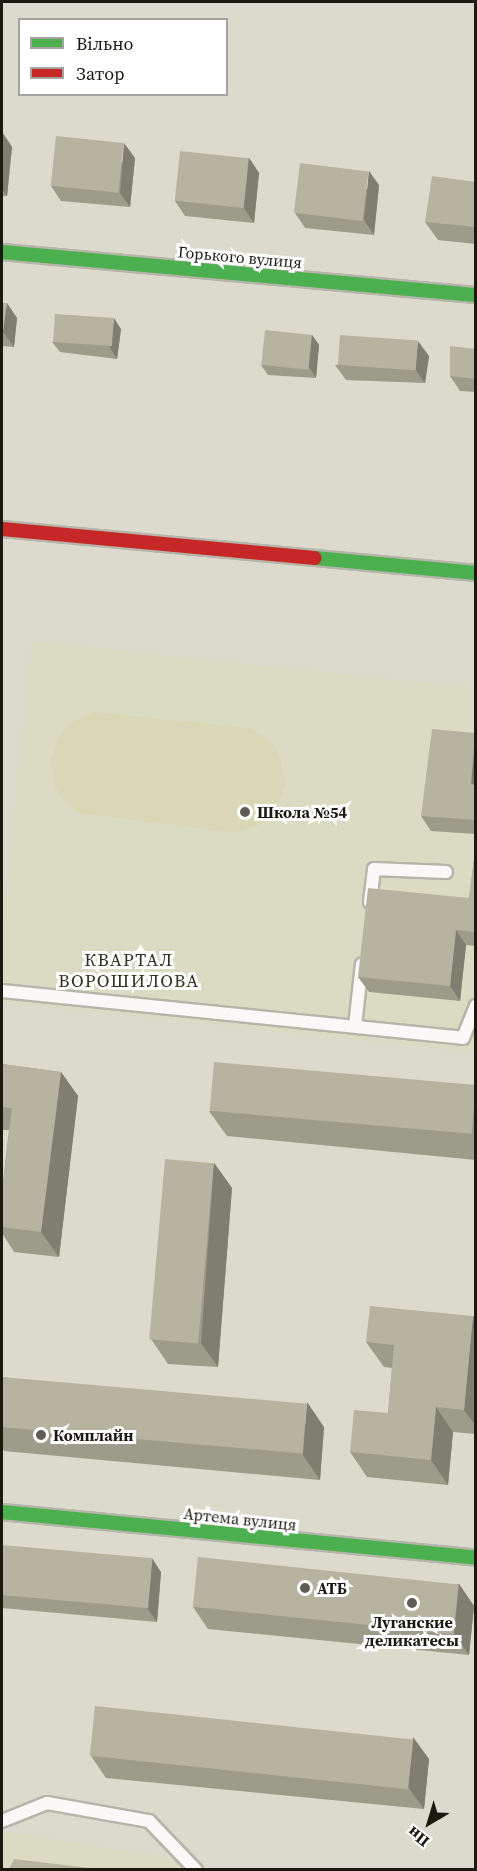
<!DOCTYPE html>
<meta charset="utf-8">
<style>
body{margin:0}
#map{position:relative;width:477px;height:1871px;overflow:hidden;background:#dbdacd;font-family:"Source Serif 4",serif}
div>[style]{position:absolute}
.built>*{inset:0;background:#dbdac2}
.green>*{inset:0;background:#d9d7b5}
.roads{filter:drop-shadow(2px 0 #b6b5aa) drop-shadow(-2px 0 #b6b5aa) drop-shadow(0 2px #b6b5aa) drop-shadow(0 -2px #b6b5aa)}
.lane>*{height:12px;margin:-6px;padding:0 6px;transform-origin:6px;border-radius:6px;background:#faf9f8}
.fast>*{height:14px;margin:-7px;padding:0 7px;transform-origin:7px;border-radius:7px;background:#4caf50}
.jam>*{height:14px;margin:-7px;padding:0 7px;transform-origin:7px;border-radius:7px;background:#c62828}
.wall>*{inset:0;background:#9d9b8a}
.shaded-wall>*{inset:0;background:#7f7e70}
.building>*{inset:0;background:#b6b4a0;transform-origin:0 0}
.dots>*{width:16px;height:16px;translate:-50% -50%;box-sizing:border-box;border:3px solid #fff;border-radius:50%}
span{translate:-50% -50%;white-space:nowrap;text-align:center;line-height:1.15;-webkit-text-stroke:6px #fff;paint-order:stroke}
.street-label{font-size:16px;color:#1b1a11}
.poi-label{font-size:16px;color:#1b1a11;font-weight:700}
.left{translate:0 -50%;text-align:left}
.neighbourhood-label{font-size:18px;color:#33321e;letter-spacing:1.5px}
.frame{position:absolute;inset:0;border:3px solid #1b1a11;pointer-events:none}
.legend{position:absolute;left:18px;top:18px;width:210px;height:78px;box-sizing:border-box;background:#fff;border:2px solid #a4a3a0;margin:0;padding:8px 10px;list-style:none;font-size:18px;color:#1b1a11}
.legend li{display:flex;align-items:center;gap:12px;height:30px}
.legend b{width:30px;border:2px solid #a4a3a0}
.north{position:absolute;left:399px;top:1793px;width:60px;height:60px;-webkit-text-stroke:4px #fff;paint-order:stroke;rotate:218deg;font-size:16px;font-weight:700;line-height:24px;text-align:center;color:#1b1a11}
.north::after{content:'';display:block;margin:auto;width:21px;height:27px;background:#1b1a11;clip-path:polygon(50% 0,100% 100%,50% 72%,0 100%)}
</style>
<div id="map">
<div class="built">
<i style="clip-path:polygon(32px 641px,475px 688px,475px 1052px,2px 1002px,2px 937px)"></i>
<i style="clip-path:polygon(2px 1831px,172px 1858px,184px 1869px,2px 1869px)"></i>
</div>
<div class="green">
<i style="clip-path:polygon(93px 712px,250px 728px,272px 743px,280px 756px,285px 784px,282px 797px,276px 808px,261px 824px,234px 833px,79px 813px,67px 804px,55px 787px,51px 759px,60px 734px,70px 723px)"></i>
</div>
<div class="roads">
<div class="lane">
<i style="left:370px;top:902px;width:33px;rotate:-83deg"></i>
<i style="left:374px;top:869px;width:72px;rotate:2.4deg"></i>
<i style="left:2px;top:991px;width:463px;rotate:5.8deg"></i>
<i style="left:463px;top:1038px;width:35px;rotate:-68deg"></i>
<i style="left:355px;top:1026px;width:62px;rotate:-83.6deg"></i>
<i style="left:2px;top:1821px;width:48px;rotate:-21.8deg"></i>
<i style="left:47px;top:1803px;width:104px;rotate:10deg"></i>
<i style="left:149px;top:1821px;width:68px;rotate:46.2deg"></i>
</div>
<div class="fast">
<i style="left:2px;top:252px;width:476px;rotate:5.2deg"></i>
<i style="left:315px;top:558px;width:162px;rotate:5.3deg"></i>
<i style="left:2px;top:1512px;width:476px;rotate:5.5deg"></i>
</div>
<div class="jam">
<i style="left:2px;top:529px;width:314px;rotate:5.3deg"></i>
</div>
</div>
<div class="wall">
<i style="clip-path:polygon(2px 132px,12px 147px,7px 196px,2px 196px)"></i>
<i style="clip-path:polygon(135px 158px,130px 207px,61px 201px,51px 186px)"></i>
<i style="clip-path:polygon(249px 158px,259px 173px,254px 223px,185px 216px,175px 201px)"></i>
<i style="clip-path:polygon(476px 182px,476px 244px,438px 240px,425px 222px)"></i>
<i style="clip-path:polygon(379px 185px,374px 235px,305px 228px,295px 213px)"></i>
<i style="clip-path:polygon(2px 303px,17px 318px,14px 347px,2px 346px)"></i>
<i style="clip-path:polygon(121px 329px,117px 359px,60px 352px,52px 342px)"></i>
<i style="clip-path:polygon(312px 335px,319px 345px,316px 378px,268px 375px,261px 365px)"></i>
<i style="clip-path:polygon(476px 349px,476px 392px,460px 391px,450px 376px)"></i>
<i style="clip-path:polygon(429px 356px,425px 383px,346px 380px,335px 365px)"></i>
<i style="clip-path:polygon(476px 734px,476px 834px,431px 831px,421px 816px)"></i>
<i style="clip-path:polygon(476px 844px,476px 946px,466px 945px,460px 1001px,369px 992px,358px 977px,469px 898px)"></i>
<i style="clip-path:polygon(2px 1064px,61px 1072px,78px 1096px,59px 1257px,14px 1252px,2px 1233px,2px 1191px,9px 1130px,2px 1130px)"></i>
<i style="clip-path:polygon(476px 1087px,476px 1160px,227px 1136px,209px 1111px)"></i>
<i style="clip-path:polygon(214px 1163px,232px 1188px,218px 1367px,168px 1364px,151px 1339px)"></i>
<i style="clip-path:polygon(476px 1319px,476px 1434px,453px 1432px,448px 1485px,367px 1477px,350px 1452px,388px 1413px,392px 1368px,384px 1367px,366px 1342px)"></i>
<i style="clip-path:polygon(2px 1377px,324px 1427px,320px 1480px,4px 1451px,2px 1447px)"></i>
<i style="clip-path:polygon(2px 1548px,161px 1572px,157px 1622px,2px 1608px)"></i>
<i style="clip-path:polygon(459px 1584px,474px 1606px,469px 1655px,208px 1629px,193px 1607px)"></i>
<i style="clip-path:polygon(91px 1756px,429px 1759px,424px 1809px,106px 1778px)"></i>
</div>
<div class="shaded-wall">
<i style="clip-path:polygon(2px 132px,12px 147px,7px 196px,2px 189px)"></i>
<i style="clip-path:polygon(124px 143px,135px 158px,130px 207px,120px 193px)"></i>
<i style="clip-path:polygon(249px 158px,259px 173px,254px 223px,244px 208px)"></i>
<i style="clip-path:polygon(369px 171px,379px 185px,374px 235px,364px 220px)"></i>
<i style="clip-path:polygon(7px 303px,17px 318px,14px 347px,3px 332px)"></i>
<i style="clip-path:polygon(114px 318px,121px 329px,117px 359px,110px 348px)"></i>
<i style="clip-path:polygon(312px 335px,319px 345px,316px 378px,309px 367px)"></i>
<i style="clip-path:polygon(418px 341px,429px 356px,425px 383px,415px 369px)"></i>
<i style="clip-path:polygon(476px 734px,476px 791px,471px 784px)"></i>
<i style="clip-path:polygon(456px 930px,466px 945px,460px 1001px,450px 986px)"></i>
<i style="clip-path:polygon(61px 1072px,78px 1096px,59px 1257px,41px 1232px)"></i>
<i style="clip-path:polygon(214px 1163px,232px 1188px,218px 1367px,201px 1343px)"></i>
<i style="clip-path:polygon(473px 1316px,476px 1319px,476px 1426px,464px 1410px)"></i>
<i style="clip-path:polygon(307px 1402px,324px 1427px,320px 1480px,303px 1455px)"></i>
<i style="clip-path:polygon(436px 1407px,453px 1432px,448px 1485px,431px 1460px)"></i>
<i style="clip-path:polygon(152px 1558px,161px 1572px,157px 1622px,147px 1608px)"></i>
<i style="clip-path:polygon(459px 1584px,474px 1606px,469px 1655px,454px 1633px)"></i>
<i style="clip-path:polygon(413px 1737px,429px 1759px,424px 1809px,408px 1787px)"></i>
</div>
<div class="building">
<i style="left:56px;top:136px;width:68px;height:50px;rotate:6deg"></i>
<i style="left:180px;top:151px;width:69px;height:50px;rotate:6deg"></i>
<i style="left:300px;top:163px;width:69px;height:50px;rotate:7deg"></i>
<i style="clip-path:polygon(432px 176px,476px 182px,476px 227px,425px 222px)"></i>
<i style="clip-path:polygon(2px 303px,7px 303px,3px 332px,2px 332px)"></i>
<i style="left:55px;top:314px;width:59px;height:28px;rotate:4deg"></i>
<i style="left:265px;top:330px;width:47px;height:35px;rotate:6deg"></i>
<i style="left:340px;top:335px;width:78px;height:30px;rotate:4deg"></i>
<i style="clip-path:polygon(450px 346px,476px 349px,476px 379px,450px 376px)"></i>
<i style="clip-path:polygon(432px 729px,475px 733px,471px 784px,476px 785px,476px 820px,421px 816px)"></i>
<i style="clip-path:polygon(476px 844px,476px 932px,456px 930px,450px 986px,358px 977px,368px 888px,469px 898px)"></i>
<i style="left:214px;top:1062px;width:263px;height:49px;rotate:5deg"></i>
<i style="clip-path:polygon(2px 1064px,61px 1072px,41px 1232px,2px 1227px,2px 1191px,12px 1108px,2px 1107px)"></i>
<i style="left:165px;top:1159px;width:49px;height:181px;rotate:5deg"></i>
<i style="clip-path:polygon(370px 1306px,473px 1316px,464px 1410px,436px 1407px,431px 1460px,350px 1452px,354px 1410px,388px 1413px,394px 1345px,366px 1342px)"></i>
<i style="left:2px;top:1377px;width:306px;height:50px;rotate:5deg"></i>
<i style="left:2px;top:1545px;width:151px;height:50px;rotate:5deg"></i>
<i style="left:198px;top:1557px;width:262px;height:50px;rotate:6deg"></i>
<i style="left:95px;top:1706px;width:320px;height:50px;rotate:6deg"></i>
<i style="clip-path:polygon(14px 1859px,98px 1869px,9px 1869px)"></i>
</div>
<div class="dots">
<i style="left:245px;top:812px;background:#5e5d53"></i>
<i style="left:41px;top:1435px;background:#5e5d53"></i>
<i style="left:305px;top:1588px;background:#5e5d53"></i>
<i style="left:412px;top:1603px;background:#5e5d53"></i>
</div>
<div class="street-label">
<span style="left:240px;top:257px;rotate:5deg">Горького вулиця</span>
<span style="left:240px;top:1519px;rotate:6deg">Артема вулиця</span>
</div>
<div class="poi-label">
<span class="left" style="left:257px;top:812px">Школа №54</span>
<span class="left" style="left:53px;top:1435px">Комплайн</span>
<span class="left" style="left:317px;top:1588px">АТБ</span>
<span style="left:412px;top:1631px">Луганские<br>деликатесы</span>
</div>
<div class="neighbourhood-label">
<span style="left:129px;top:971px">КВАРТАЛ<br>ВОРОШИЛОВА</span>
</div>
<div class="frame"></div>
<ul class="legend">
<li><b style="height:8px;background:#4caf50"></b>Вільно</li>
<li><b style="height:8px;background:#c62828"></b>Затор</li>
</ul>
<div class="north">Пн</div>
</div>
